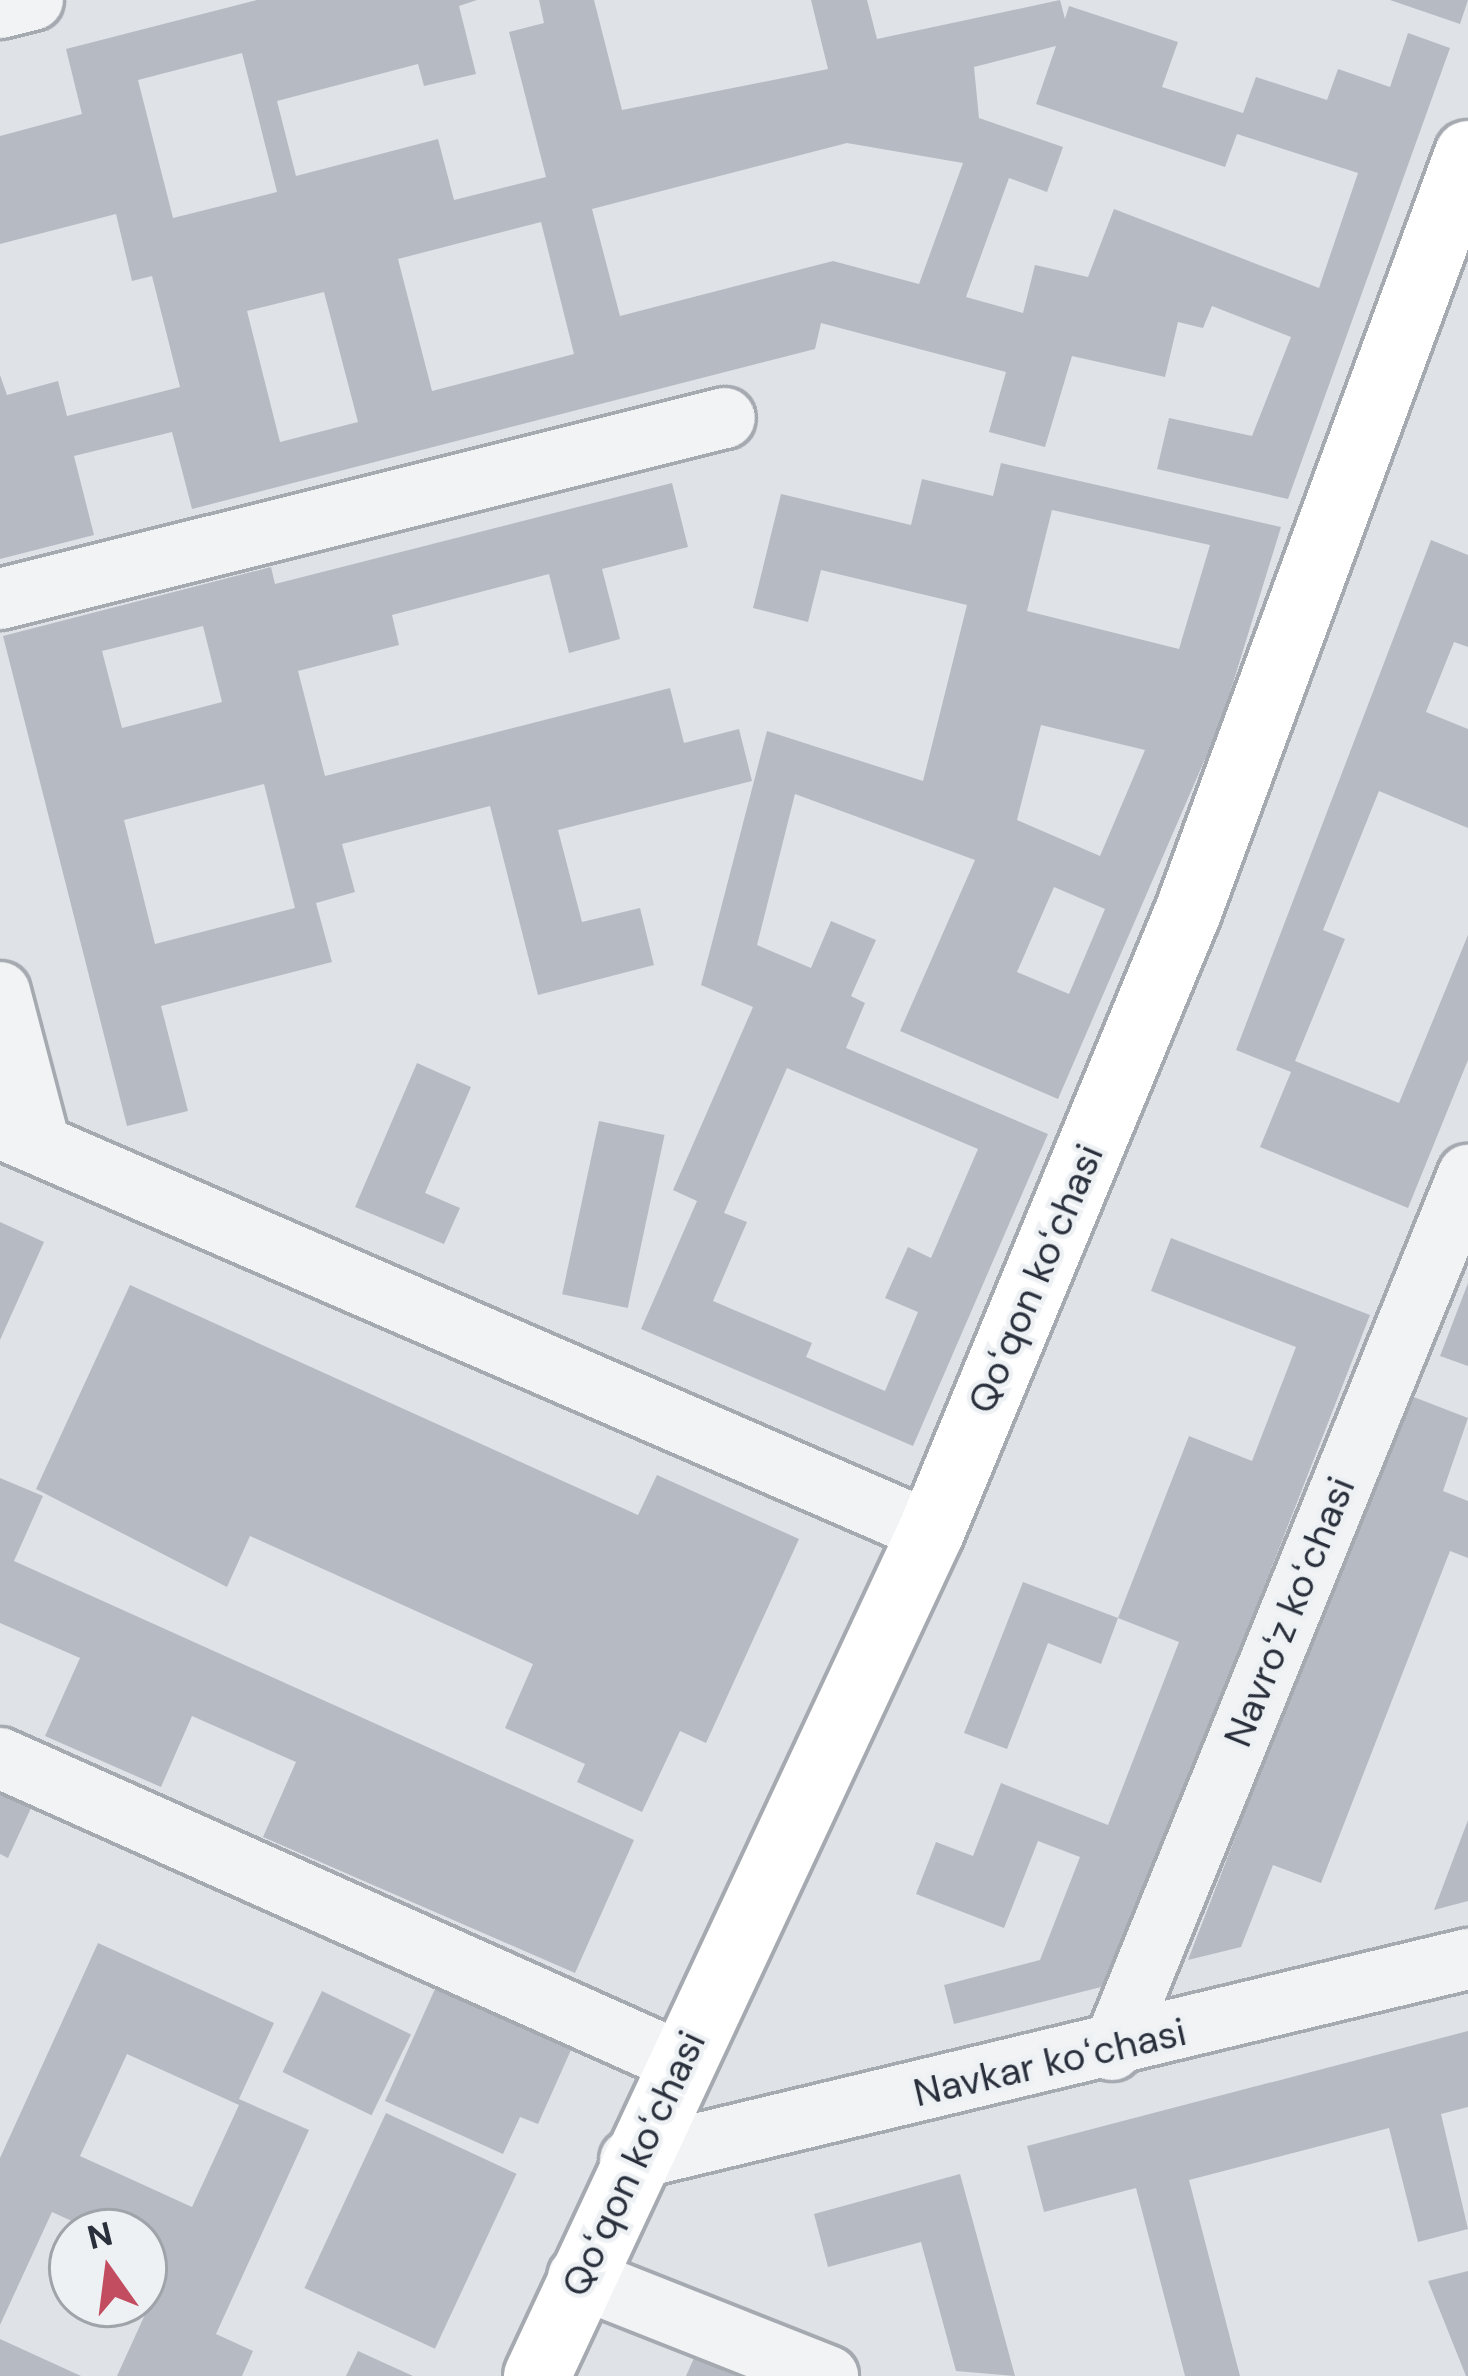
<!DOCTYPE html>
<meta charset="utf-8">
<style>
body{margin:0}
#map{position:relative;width:1468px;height:2376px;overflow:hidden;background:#dfe2e7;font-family:"DM Sans",sans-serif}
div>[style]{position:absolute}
.building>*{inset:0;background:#b6bbc3;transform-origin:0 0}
.roads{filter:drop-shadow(3px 0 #a5a9b0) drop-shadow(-3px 0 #a5a9b0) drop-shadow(0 3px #a5a9b0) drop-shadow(0 -3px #a5a9b0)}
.street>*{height:60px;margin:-30px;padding:0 30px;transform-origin:30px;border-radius:30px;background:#f1f3f5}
.secondary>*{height:66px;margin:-33px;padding:0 33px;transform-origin:33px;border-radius:33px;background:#fff}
span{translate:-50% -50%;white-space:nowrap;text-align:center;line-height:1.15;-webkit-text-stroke:9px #eef1f4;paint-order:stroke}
.street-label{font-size:39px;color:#29303c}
.north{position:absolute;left:48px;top:2208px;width:120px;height:120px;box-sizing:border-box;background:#eef1f4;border:3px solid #9fa4aa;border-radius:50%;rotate:346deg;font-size:33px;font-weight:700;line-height:48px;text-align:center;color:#29303c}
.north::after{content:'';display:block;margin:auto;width:42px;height:54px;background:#c24d60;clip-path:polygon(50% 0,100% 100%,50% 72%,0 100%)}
</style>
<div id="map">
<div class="building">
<i style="clip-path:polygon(evenodd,257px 0,477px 0,459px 6px,476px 74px,424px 86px,418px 64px,277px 101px,296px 176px,438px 139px,454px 200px,546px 177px,509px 32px,544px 23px,539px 0,594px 0,622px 110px,828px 69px,811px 0,867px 0,877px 39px,1060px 0,1065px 19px,1069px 6px,1178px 42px,1162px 87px,1243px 113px,1256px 77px,1327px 100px,1338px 69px,1390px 87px,1408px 33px,1450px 48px,1288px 499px,1157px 469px,1169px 418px,1252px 436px,1291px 337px,1212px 306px,1203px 328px,1178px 322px,1165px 377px,1072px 356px,1045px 447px,989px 432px,1006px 372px,821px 323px,815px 349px,192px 509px,172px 432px,74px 456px,94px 535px,0 559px,0 375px,7px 395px,58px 381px,67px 416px,180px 387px,152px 276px,132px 281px,116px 214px,0 244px,0 136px,82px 114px,66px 49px,257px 0,1056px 46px,1036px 104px,1225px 167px,1237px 134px,1358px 173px,1319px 288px,1114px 209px,1088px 277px,1035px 265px,1023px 313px,966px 297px,1009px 178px,1047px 192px,1063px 147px,979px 118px,974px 67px,1056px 46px,257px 0,242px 53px,277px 192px,173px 218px,138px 80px,242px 53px,257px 0,847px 143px,963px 163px,919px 284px,833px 261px,620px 316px,592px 209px,847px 143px,257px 0,541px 222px,574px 354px,432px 391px,398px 259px,541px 222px,257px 0,324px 292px,358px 422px,280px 442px,247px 311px,324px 292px)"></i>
<i style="clip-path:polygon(1390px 0,1468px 0,1460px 24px)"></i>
<i style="clip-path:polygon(evenodd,1001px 463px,1281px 527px,1221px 722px,1058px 1099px,900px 1031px,975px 860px,795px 794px,757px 945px,811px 968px,831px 921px,876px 940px,851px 996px,865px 1003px,846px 1048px,1048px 1134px,913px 1446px,641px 1329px,697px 1201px,673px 1190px,753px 1007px,701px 985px,767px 731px,923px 781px,967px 605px,821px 570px,808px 622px,753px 608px,781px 494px,911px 525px,922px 479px,993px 496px,1001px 463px,1052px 510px,1210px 545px,1179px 649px,1027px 611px,1052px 510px,1001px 463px,1041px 725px,1145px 750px,1100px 856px,1017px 820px,1041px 725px,1001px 463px,1054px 887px,1105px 909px,1069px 994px,1017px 972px,1054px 887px,1001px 463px,787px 1068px,978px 1149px,931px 1258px,908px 1247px,885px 1298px,918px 1312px,885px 1391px,806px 1357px,812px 1343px,713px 1301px,747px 1222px,724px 1213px,787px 1068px)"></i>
<i style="clip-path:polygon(evenodd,672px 483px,688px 547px,602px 569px,620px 639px,569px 653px,549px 574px,392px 615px,399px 645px,298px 671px,325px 776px,670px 688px,684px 743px,739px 729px,752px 781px,558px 830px,582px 922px,640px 908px,654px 965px,538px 995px,490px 806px,342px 844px,355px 892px,316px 903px,332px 962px,161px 1006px,188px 1111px,127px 1126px,3px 636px,271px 567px,275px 584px,672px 483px,203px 626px,222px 702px,122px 728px,102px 651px,203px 626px,672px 483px,264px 784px,295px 908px,155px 944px,124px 820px,264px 784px)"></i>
<i style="clip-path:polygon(1431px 540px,1468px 555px,1468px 647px,1454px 642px,1426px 712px,1468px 729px,1468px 828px,1379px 791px,1323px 930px,1345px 939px,1295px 1061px,1399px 1103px,1468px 935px,1468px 1060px,1408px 1208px,1260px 1147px,1291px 1072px,1236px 1050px)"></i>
<i style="clip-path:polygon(417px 1063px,471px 1087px,425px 1193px,460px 1208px,444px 1244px,355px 1207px)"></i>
<i style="left:599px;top:1121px;width:67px;height:177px;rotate:12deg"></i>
<i style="clip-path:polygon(0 1222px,44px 1242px,0 1340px)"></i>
<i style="clip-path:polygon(1171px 1238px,1370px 1315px,1109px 1985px,954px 2024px,944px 1985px,1040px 1960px,1080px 1857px,1038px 1841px,1004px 1928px,916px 1894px,936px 1842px,973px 1856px,1001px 1783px,1108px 1825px,1179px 1642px,1118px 1618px,1101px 1664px,1048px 1643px,1007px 1749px,964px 1733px,1023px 1582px,1118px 1618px,1189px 1436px,1252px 1461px,1296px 1347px,1151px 1291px)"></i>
<i style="clip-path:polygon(1468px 1283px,1468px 1366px,1440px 1356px)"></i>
<i style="clip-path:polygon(130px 1285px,638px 1515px,657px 1475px,799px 1539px,706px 1743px,680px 1731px,642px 1812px,577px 1782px,585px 1764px,505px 1728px,533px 1664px,250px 1536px,227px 1587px,36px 1489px)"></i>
<i style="clip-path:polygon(1406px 1394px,1468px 1418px,1443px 1491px,1468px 1501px,1468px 1558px,1450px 1551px,1321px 1883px,1273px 1865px,1241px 1947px,1188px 1960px)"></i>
<i style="clip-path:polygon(0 1478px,43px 1496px,14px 1561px,634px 1840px,575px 1973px,263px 1837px,296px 1762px,192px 1716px,161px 1787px,45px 1736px,80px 1658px,0 1623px)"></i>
<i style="clip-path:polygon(0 1779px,37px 1795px,8px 1858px,0 1854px)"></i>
<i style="clip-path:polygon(1468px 1820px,1468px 1901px,1434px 1910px)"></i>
<i style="clip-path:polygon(evenodd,98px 1943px,274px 2023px,239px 2099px,309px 2130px,216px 2334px,253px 2351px,242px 2376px,117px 2376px,168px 2264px,144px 2253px,144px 2232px,96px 2232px,52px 2212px,0 2325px,0 2158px,98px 1943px,127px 2054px,239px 2105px,192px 2207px,80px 2156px,127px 2054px)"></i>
<i style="clip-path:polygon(435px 1989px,571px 2050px,538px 2124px,520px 2117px,503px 2154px,385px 2101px)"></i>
<i style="left:322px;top:1991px;width:99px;height:90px;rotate:26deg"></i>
<i style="clip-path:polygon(1468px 2031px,1468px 2107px,1441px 2114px,1468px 2229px,1418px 2242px,1389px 2128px,1189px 2180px,1240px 2376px,1185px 2376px,1136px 2188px,1044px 2212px,1027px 2146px)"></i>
<i style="left:386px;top:2113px;width:144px;height:193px;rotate:25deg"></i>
<i style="clip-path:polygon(960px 2174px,1015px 2376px,956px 2371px,921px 2242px,828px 2267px,814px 2214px)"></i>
<i style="clip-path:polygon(1468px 2271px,1468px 2376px,1466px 2376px,1428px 2281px)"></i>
<i style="clip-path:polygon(0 2339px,81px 2376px,0 2376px)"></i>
<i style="clip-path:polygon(358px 2351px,413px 2376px,346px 2376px)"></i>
<i style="clip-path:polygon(694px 2358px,736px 2376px,686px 2376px)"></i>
</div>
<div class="roads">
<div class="street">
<i style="left:0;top:8px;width:34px;rotate:-14deg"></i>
<i style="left:0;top:599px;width:747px;rotate:-14.02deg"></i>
<i style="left:0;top:992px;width:157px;rotate:75.3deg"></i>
<i style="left:0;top:1128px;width:1015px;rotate:23.46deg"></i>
<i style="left:0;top:1758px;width:747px;rotate:24.09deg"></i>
<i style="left:1112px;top:2050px;width:945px;rotate:-67.86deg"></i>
<i style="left:630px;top:2160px;width:862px;rotate:-13.49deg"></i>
<i style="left:578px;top:2277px;width:269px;rotate:21.6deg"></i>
</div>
<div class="secondary">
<i style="left:537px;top:2376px;width:931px;rotate:-64.98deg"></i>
<i style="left:931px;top:1532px;width:671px;rotate:-67.49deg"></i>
<i style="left:1188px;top:912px;width:808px;rotate:-69.73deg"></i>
</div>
</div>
<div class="street-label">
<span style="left:1036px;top:1279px;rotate:-67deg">Qoʻqon koʻchasi</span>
<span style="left:1290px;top:1612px;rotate:-68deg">Navroʻz koʻchasi</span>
<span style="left:1050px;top:2063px;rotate:-13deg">Navkar koʻchasi</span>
<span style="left:634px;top:2164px;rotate:-65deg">Qoʻqon koʻchasi</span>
</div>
<div class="north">N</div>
</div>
